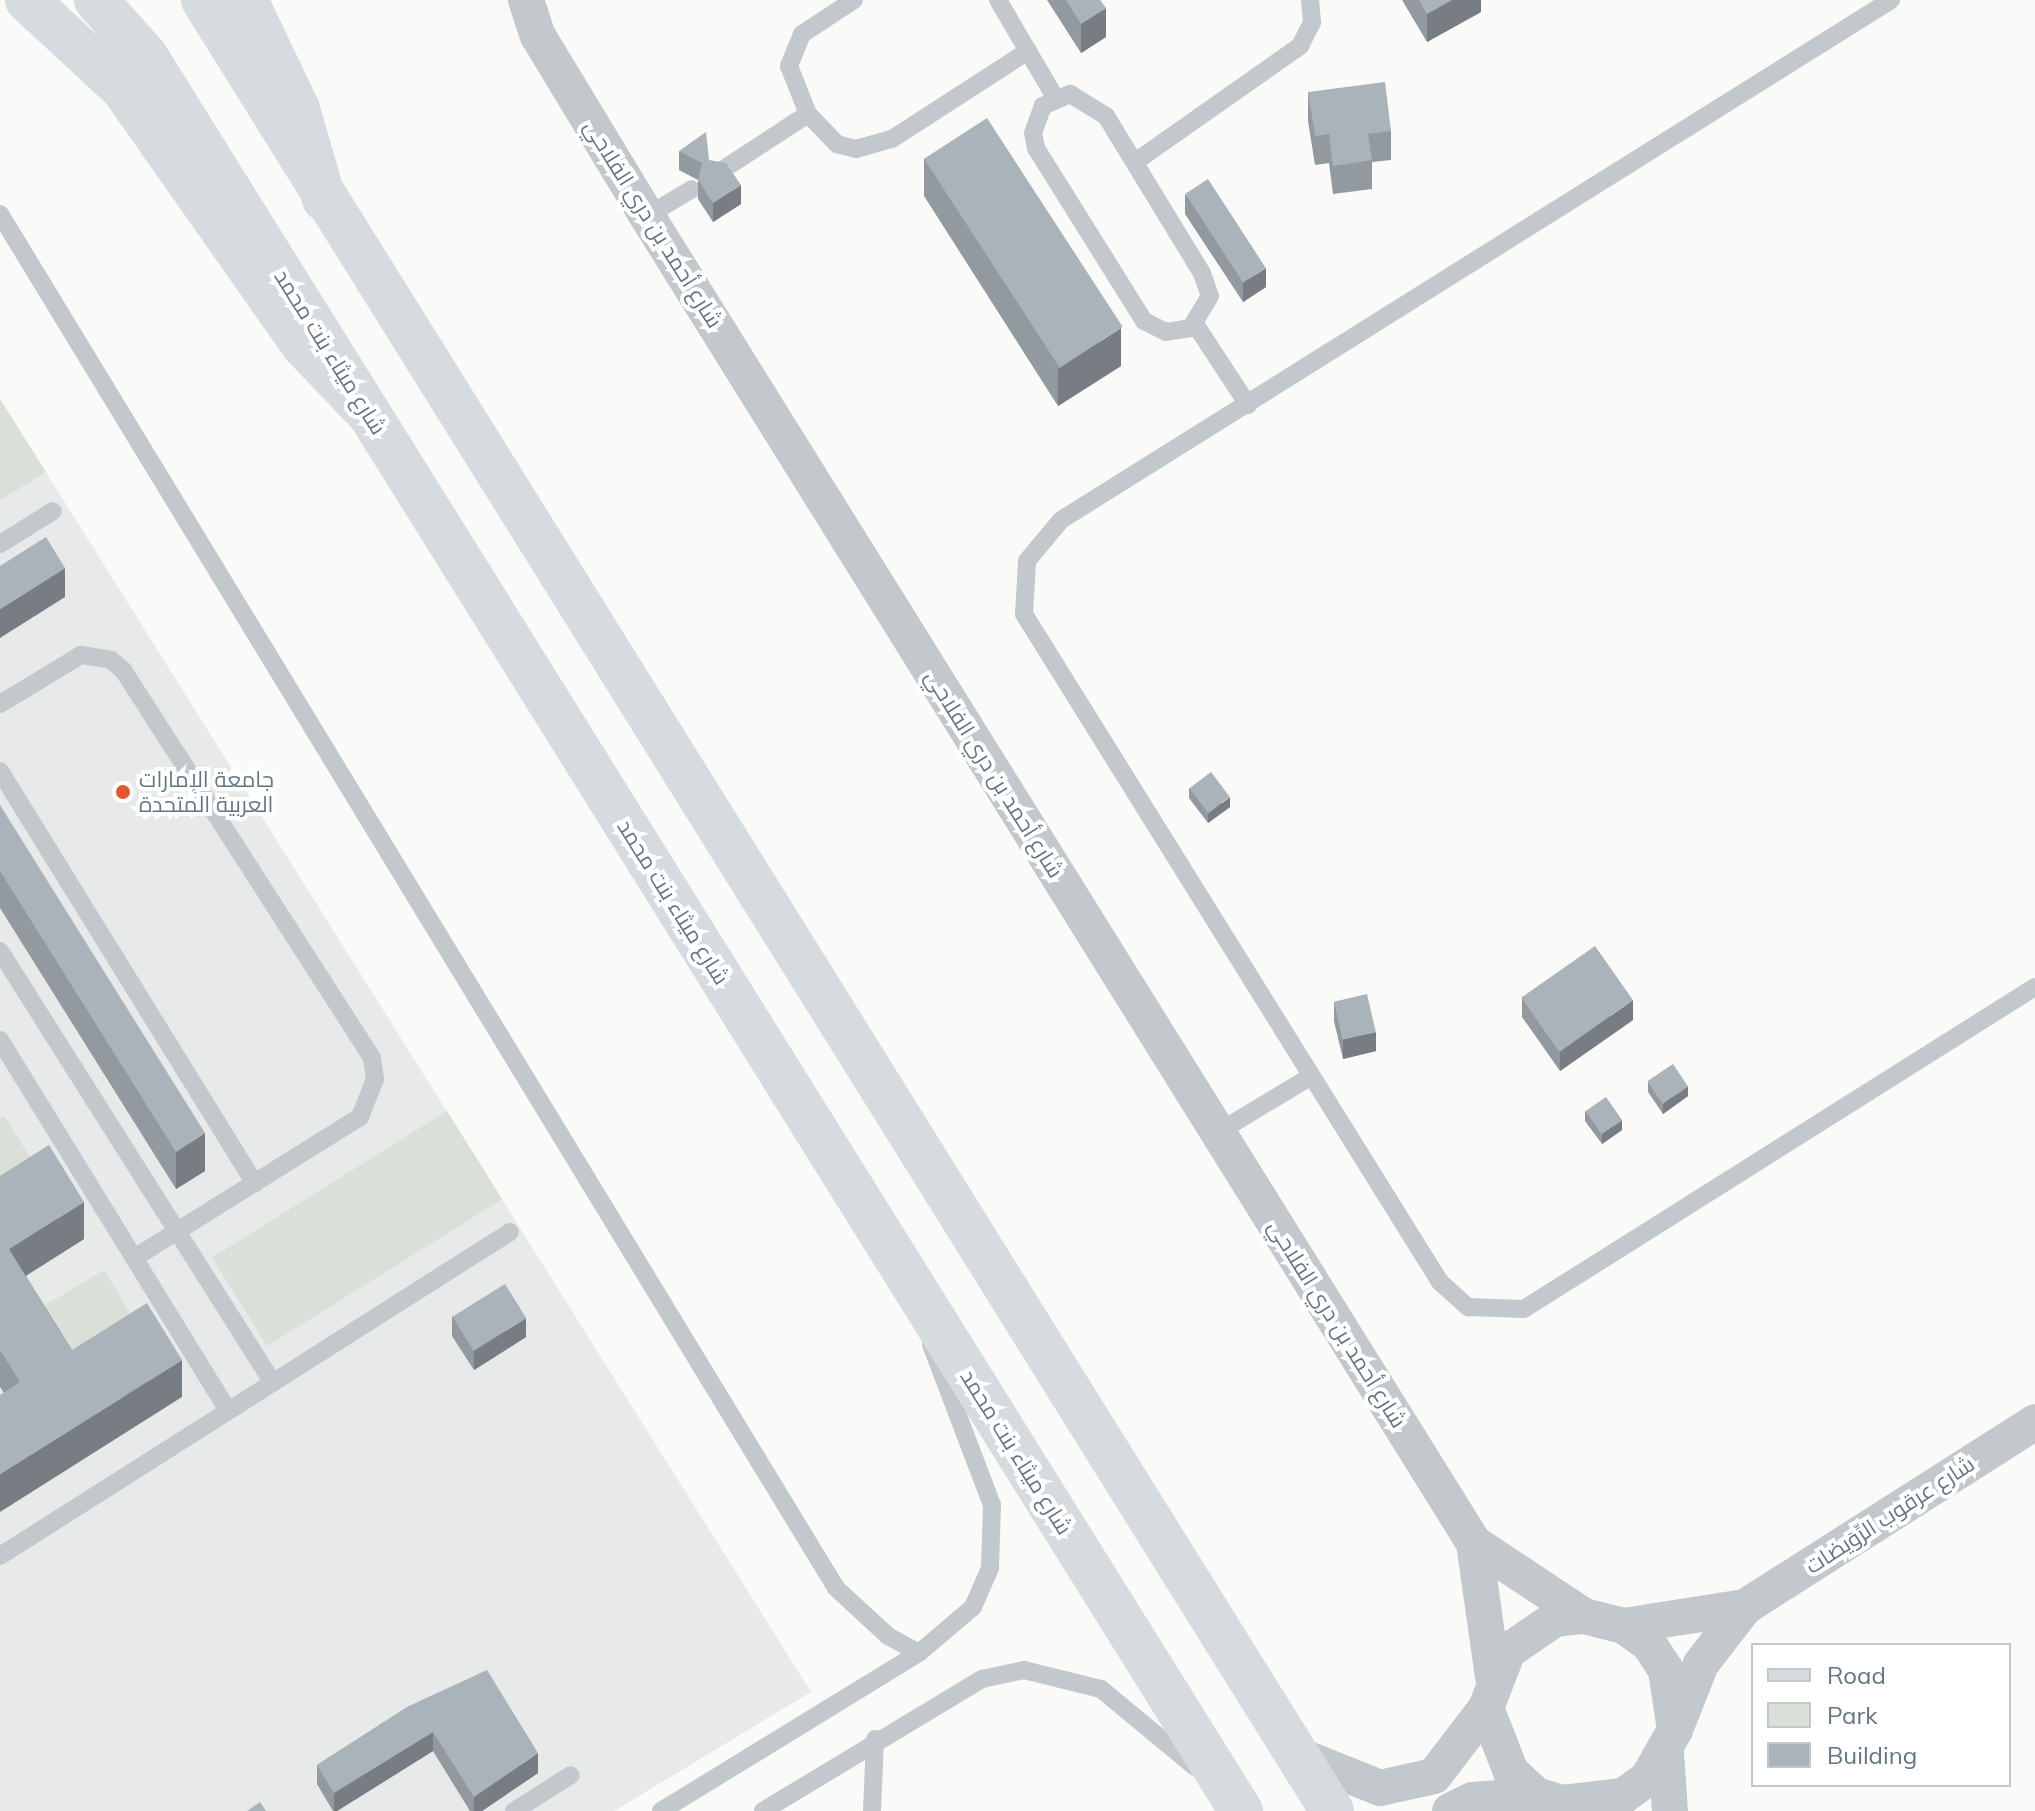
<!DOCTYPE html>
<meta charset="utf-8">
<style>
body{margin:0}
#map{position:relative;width:2035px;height:1811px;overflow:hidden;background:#fafaf8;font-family:Mulish,Cairo,sans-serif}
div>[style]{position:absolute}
.built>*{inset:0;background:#e8e9e9}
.green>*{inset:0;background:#dadfd7;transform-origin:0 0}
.lane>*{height:18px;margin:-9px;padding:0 9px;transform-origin:9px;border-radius:9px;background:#c3c8cc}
.street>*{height:36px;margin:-18px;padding:0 18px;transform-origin:18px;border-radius:18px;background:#c3c8cc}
.secondary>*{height:44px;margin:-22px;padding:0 22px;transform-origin:22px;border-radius:22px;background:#d6dbdf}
.primary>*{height:44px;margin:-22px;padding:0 22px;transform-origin:22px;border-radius:22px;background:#d6dbdf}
.wall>*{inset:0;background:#929a9f}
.shaded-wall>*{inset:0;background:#777d82}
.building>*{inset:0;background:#aab3b9;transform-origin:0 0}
.dots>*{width:22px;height:22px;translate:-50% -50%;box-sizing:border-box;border:4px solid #fff;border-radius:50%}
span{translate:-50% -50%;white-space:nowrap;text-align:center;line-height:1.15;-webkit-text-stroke:8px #fff;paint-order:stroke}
.street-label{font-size:22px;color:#657683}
.poi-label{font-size:22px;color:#657683}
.left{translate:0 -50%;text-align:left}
.legend{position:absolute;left:1751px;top:1643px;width:260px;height:144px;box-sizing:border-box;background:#fff;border:2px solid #c1c8cd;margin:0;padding:10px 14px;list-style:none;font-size:24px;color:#657683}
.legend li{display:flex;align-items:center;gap:16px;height:40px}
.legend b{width:40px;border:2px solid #c1c8cd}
</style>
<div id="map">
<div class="built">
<i style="clip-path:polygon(0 399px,811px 1692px,614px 1811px,0 1811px)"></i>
</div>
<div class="green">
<i style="clip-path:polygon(0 399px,46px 472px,2px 499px,0 497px)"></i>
<i style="left:447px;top:1111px;width:104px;height:277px;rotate:58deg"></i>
<i style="clip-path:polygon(4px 1116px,38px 1170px,0 1194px,0 1119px)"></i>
<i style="left:104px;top:1270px;width:52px;height:89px;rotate:59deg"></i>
</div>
<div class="lane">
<i style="left:854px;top:0;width:62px;rotate:146.8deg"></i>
<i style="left:802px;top:34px;width:35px;rotate:112deg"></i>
<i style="left:789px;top:66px;width:52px;rotate:68.4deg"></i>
<i style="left:808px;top:114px;width:42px;rotate:46deg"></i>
<i style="left:837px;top:144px;width:20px;rotate:15deg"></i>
<i style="left:856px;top:149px;width:37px;rotate:-16deg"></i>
<i style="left:892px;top:139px;width:162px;rotate:-32.9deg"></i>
<i style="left:998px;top:0;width:113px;rotate:59.6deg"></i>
<i style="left:1891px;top:0;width:979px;rotate:147.93deg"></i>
<i style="left:1061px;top:520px;width:53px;rotate:129.7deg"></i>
<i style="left:1027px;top:561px;width:53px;rotate:93.2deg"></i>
<i style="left:1024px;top:614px;width:787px;rotate:58.09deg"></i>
<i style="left:1440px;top:1282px;width:38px;rotate:42deg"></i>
<i style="left:1468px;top:1307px;width:56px;rotate:2deg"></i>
<i style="left:1524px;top:1309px;width:604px;rotate:-32.22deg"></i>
<i style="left:1070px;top:94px;width:42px;rotate:31.4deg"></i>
<i style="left:1106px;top:116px;width:184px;rotate:58.6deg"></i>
<i style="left:1202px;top:273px;width:24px;rotate:71deg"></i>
<i style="left:1210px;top:296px;width:37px;rotate:121deg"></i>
<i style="left:1191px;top:328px;width:25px;rotate:171deg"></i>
<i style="left:1166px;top:332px;width:25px;rotate:-153deg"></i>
<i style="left:1144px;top:321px;width:204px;rotate:-122deg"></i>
<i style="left:1036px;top:148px;width:15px;rotate:-101deg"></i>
<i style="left:1033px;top:133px;width:29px;rotate:-70deg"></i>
<i style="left:1043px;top:106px;width:30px;rotate:-24deg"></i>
<i style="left:1135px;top:162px;width:202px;rotate:-35.1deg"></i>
<i style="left:1300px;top:46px;width:27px;rotate:-63deg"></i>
<i style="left:1312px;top:22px;width:22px;rotate:-95deg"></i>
<i style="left:719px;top:172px;width:106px;rotate:-33.1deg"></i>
<i style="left:0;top:214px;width:1608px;rotate:58.68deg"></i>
<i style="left:836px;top:1588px;width:71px;rotate:42.7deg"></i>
<i style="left:888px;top:1636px;width:35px;rotate:29deg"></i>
<i style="left:647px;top:216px;width:52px;rotate:-31deg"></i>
<i style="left:1195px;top:324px;width:97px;rotate:56.8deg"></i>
<i style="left:0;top:544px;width:62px;rotate:-31.9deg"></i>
<i style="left:0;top:704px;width:95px;rotate:-31.2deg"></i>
<i style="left:81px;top:655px;width:30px;rotate:9deg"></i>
<i style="left:111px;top:660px;width:16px;rotate:40deg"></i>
<i style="left:123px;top:670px;width:461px;rotate:57.3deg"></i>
<i style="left:372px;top:1058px;width:21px;rotate:82deg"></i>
<i style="left:375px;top:1079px;width:41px;rotate:111.5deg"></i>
<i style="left:360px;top:1117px;width:266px;rotate:148deg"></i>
<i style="left:0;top:771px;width:485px;rotate:58.3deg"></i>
<i style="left:0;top:951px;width:511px;rotate:57.71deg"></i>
<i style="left:0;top:1040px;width:435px;rotate:58.4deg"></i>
<i style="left:1217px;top:1133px;width:109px;rotate:-31.1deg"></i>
<i style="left:0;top:1556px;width:604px;rotate:-32.43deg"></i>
<i style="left:514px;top:1811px;width:67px;rotate:-32.3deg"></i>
<i style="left:661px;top:1811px;width:303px;rotate:-31.5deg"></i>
<i style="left:919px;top:1653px;width:71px;rotate:-40.4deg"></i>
<i style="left:973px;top:1607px;width:43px;rotate:-66.4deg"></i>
<i style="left:990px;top:1568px;width:63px;rotate:-88.2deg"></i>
<i style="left:992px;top:1505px;width:172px;rotate:-110.8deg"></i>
<i style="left:763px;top:1811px;width:256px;rotate:-31.1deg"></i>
<i style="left:982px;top:1679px;width:43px;rotate:-12.1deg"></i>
<i style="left:1024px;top:1670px;width:79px;rotate:13.9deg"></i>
<i style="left:1101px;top:1689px;width:122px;rotate:39.7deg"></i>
<i style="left:872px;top:1811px;width:72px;rotate:-87.6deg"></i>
</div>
<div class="street">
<i style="left:526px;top:0;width:38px;rotate:72deg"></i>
<i style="left:538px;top:36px;width:210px;rotate:58.8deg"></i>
<i style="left:647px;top:216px;width:1564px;rotate:58.07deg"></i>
<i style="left:1474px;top:1543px;width:135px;rotate:81.9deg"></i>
<i style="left:1474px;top:1543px;width:132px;rotate:33.6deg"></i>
<i style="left:1624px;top:1626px;width:122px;rotate:-8.9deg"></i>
<i style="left:1678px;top:1722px;width:62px;rotate:-68.4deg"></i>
<i style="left:1701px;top:1664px;width:72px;rotate:-52.3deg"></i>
<i style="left:1745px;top:1607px;width:344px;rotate:-32.5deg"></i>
<i style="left:1666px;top:1753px;width:58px;rotate:86.1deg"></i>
<i style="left:1298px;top:1755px;width:88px;rotate:21.9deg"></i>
<i style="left:1380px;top:1788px;width:55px;rotate:-12.5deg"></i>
<i style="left:1434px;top:1776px;width:86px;rotate:-52.6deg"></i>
<i style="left:1486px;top:1708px;width:61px;rotate:-68.9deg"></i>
<i style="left:1508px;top:1651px;width:57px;rotate:-34.2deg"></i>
<i style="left:1555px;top:1619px;width:29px;rotate:-6deg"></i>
<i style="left:1584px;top:1616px;width:41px;rotate:14deg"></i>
<i style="left:1624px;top:1626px;width:31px;rotate:36deg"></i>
<i style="left:1649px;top:1644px;width:31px;rotate:57deg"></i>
<i style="left:1666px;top:1670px;width:61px;rotate:81.5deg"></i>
<i style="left:1675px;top:1730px;width:55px;rotate:119.4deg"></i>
<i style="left:1648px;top:1778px;width:31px;rotate:144deg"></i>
<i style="left:1623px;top:1796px;width:61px;rotate:173.5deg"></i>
<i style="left:1562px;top:1803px;width:27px;rotate:-163deg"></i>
<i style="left:1536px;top:1795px;width:34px;rotate:-137deg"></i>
<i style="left:1511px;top:1772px;width:69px;rotate:-111.3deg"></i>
<i style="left:1450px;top:1811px;width:25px;rotate:-26deg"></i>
<i style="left:1473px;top:1800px;width:63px;rotate:-4.5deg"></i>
</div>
<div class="secondary">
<i style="left:96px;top:0;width:75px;rotate:48.2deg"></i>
<i style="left:146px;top:56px;width:2069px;rotate:58.04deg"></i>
<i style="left:203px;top:0;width:2134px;rotate:58.06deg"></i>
</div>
<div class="primary">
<i style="left:27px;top:0;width:131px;rotate:42.8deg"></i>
<i style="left:123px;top:89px;width:313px;rotate:54.9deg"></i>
<i style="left:303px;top:345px;width:94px;rotate:46.3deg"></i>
<i style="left:246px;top:0;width:121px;rotate:64.5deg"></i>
<i style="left:298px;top:109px;width:94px;rotate:73.9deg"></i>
</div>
<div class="wall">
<i style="clip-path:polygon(1047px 0,1100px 0,1106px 37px,1081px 53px)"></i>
<i style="clip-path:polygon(1402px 0,1481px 0,1481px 12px,1427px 42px)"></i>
<i style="clip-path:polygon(1308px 92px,1391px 131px,1391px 160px,1372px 162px,1372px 189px,1333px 194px,1329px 163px,1315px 165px,1308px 121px)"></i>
<i style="clip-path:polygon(679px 151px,709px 160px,741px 204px,713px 222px,698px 199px,698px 180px,679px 170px)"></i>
<i style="clip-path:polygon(924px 158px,1121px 366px,1058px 406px,924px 196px)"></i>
<i style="clip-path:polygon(1185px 194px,1266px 287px,1243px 302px,1185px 214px)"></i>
<i style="clip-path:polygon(1189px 788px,1230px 807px,1208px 823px,1189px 798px)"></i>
<i style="clip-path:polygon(0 805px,205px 1171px,176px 1189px,0 908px)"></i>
<i style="clip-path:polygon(1522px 998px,1633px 1020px,1560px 1071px,1522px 1017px)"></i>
<i style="clip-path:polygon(1334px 1002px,1376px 1051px,1343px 1059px,1334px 1021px)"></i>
<i style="clip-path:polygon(1648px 1082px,1688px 1096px,1663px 1114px,1648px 1092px)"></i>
<i style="clip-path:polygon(1585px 1111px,1622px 1130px,1602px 1144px,1585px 1121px)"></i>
<i style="clip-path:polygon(0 1176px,84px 1239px,26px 1276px,72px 1350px,182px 1397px,4px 1393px,0 1387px)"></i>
<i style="clip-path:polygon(452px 1316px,526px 1337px,474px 1370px,452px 1336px)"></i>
<i style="clip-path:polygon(409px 1706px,538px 1773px,482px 1811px,470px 1811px,433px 1751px,337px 1811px,333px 1811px,317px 1784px,317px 1765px)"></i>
</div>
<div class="shaded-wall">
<i style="clip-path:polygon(1452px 0,1481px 0,1481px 12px,1427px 42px,1427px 14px)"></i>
<i style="clip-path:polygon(1106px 8px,1106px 37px,1081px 53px,1081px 24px)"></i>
<i style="clip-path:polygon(741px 185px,741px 204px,713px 222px,713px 203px)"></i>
<i style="clip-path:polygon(1266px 268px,1266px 287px,1243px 302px,1243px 283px)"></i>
<i style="clip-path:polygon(1121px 328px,1121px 366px,1058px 406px,1058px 369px)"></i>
<i style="clip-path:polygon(65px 568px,65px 597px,0 638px,0 609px)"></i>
<i style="clip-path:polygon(1230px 797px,1230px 807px,1208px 823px,1208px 814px)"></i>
<i style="clip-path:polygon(1633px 1000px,1633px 1020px,1560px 1071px,1560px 1052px)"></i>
<i style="clip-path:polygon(1376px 1032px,1376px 1051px,1343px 1059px,1343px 1039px)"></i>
<i style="clip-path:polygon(1688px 1086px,1688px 1096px,1663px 1114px,1663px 1104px)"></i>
<i style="clip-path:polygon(1622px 1120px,1622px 1130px,1602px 1144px,1602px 1134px)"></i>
<i style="clip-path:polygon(205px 1133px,205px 1171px,176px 1189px,176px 1152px)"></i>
<i style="clip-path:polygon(84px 1202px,84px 1239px,9px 1286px,9px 1249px)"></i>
<i style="clip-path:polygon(526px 1318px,526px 1337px,474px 1370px,474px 1351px)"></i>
<i style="clip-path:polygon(182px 1360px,182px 1397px,0 1512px,0 1474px)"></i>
<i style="clip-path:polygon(433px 1732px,433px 1751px,337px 1811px,334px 1811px,334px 1793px)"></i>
<i style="clip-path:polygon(538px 1753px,538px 1773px,482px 1811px,474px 1811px,474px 1797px)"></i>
</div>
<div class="building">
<i style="clip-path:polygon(1066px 0,1100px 0,1106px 8px,1081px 24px)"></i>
<i style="clip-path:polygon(1419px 0,1452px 0,1427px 14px)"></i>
<i style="clip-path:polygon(1385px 82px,1391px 131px,1368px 134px,1372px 160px,1333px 166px,1329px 134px,1315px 136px,1308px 92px)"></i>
<i style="left:987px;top:118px;width:249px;height:75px;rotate:57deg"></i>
<i style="clip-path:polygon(706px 132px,709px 160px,726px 163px,741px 185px,713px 203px,698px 180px,702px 163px,679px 151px)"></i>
<i style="left:1208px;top:179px;width:106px;height:27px;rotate:57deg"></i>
<i style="clip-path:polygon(46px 537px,65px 568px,0 609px,0 566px)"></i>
<i style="left:1211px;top:772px;width:31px;height:27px;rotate:53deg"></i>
<i style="clip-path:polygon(0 805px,205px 1133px,176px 1152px,0 871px)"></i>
<i style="left:1595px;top:946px;width:66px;height:90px;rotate:55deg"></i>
<i style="left:1367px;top:994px;width:39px;height:34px;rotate:77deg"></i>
<i style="left:1673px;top:1064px;width:27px;height:31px;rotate:56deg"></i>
<i style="left:1606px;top:1097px;width:28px;height:25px;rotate:55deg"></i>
<i style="clip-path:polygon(49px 1145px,84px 1202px,9px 1249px,56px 1325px,72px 1350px,147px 1303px,182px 1360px,0 1474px,0 1395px,20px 1382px,0 1350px,0 1176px)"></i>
<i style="left:505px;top:1284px;width:40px;height:62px;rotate:58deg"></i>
<i style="clip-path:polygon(487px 1670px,538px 1753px,474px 1797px,433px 1732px,334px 1793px,317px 1765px,409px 1706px)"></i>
<i style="clip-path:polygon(260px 1802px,266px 1811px,247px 1811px)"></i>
</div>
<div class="dots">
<i style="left:123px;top:792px;background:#e4572e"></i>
</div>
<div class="street-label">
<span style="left:653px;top:224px;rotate:58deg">شارع أحمد بن دري الفلاحي</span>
<span style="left:330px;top:352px;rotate:58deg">شارع ميثاء بنت محمد</span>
<span style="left:994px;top:774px;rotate:58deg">شارع أحمد بن دري الفلاحي</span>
<span style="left:673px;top:902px;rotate:58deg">شارع ميثاء بنت محمد</span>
<span style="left:1337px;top:1324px;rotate:58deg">شارع أحمد بن دري الفلاحي</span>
<span style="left:1016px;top:1452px;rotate:58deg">شارع ميثاء بنت محمد</span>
<span style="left:1890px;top:1515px;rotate:-33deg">شارع عرقوب الرِّوَيضات</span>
</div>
<div class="poi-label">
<span class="left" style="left:139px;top:792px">جامعة الإمارات<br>العربية المتحدة</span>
</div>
<ul class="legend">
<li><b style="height:10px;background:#d6dbdf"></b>Road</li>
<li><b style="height:22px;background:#dadfd7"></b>Park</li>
<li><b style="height:22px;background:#aab3b9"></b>Building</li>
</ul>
</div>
